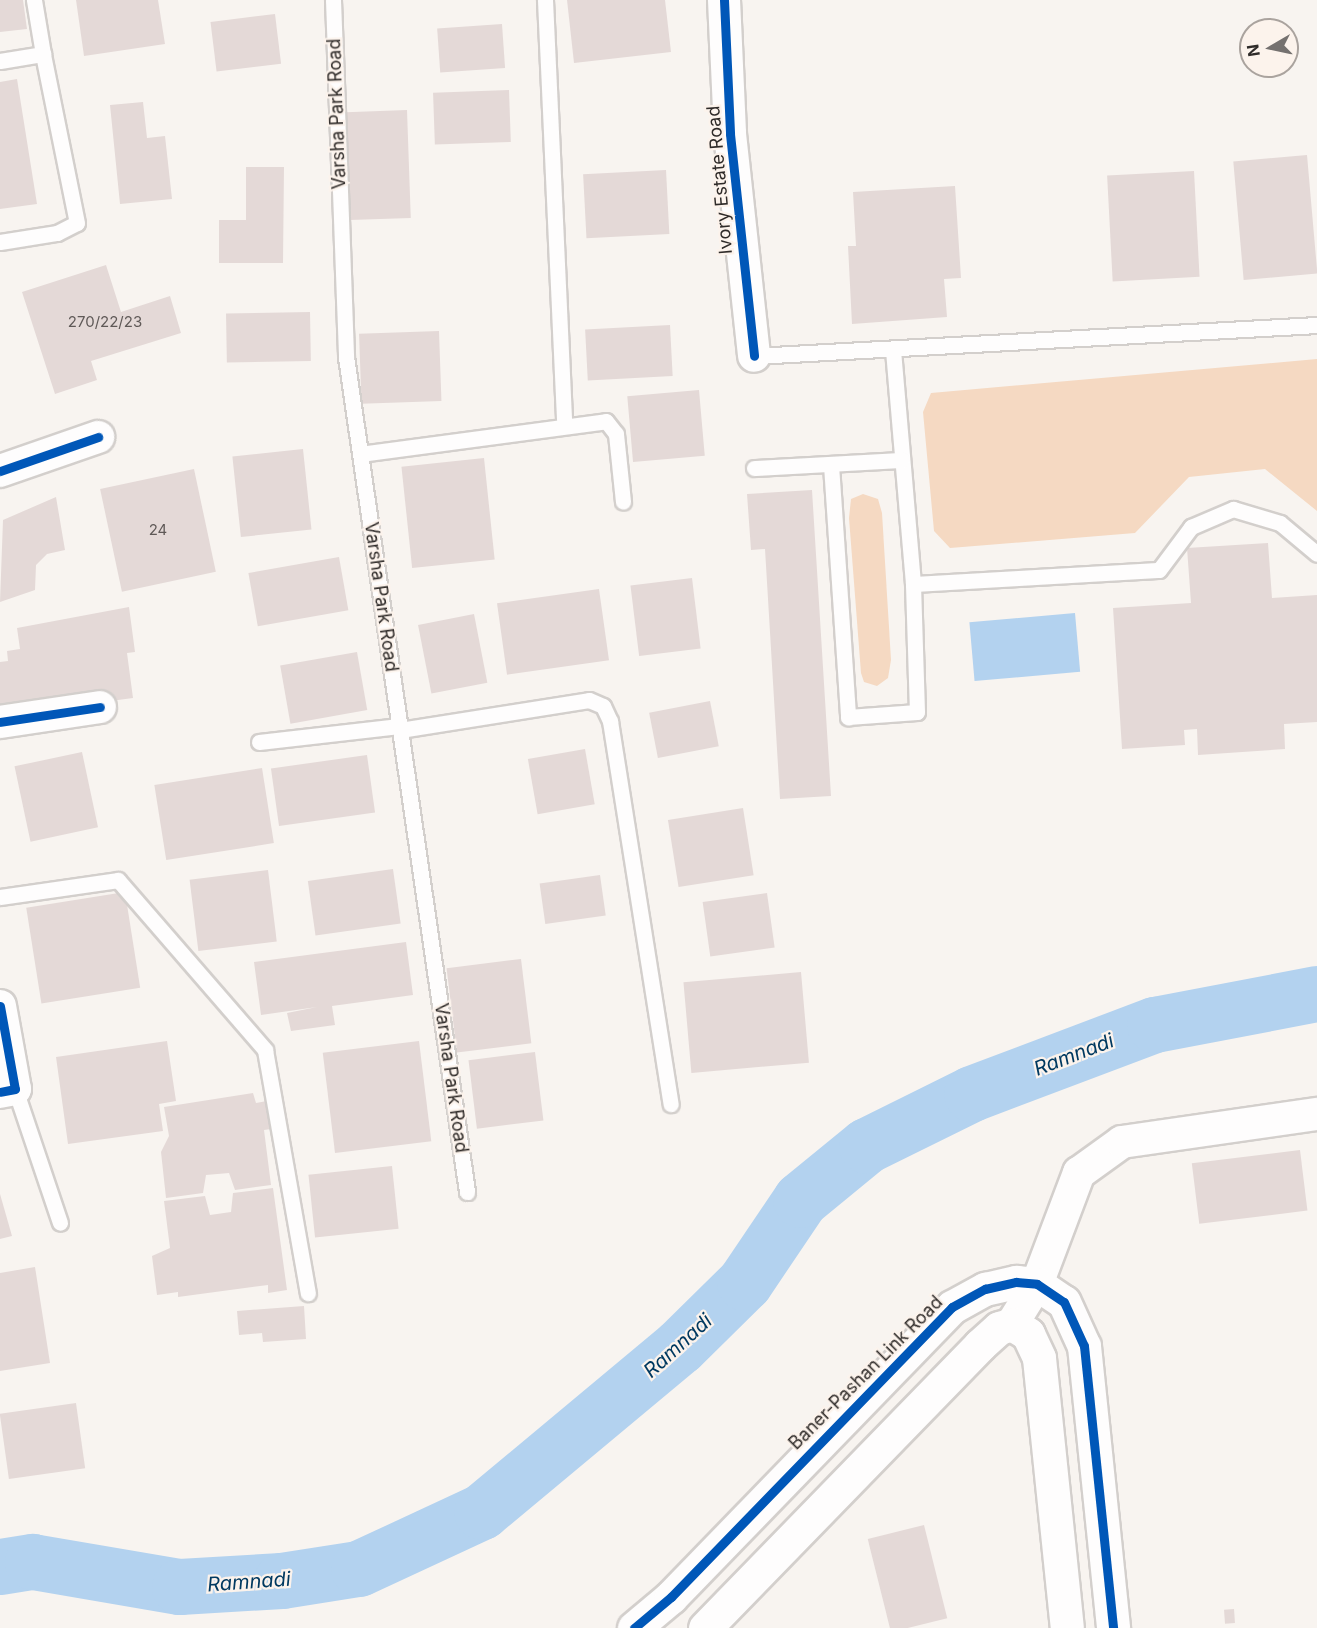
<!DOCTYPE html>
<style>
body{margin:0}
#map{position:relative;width:1317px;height:1628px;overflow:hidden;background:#f8f4f0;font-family:Inter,sans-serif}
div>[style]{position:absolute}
.green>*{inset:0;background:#f5d9c2}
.water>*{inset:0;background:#b3d2ef;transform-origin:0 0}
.river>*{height:56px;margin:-28px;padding:0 28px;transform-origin:28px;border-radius:28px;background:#b3d2ef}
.building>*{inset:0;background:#e4d9d7;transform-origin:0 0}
.roads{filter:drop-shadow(2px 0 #d3cfcc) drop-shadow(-2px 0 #d3cfcc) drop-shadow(0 2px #d3cfcc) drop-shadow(0 -2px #d3cfcc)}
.service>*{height:15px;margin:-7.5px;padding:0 7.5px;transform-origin:7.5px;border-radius:7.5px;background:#fefdfd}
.minor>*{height:32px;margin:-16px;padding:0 16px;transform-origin:16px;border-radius:16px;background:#fefdfd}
.tertiary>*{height:33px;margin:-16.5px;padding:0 16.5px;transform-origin:16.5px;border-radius:16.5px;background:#fefdfd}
.cycleway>*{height:9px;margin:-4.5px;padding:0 4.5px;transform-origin:4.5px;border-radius:4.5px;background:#0057b8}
span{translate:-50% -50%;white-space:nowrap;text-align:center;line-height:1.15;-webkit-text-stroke:4.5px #fcf3ec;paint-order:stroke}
.number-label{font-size:15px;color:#5f5957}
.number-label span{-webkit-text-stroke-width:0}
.street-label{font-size:18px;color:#2f2b29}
.water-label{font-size:20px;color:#003960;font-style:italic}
.north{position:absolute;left:1239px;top:18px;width:60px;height:60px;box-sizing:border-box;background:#fcf3ec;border:2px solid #aaa39e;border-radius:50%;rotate:261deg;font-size:16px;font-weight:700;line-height:24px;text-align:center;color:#2f2b29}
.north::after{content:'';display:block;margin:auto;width:21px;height:27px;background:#75716f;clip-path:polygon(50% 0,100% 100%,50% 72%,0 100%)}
</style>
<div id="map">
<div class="green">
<i style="clip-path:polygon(1317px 359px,1317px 511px,1265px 469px,1189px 477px,1135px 533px,950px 548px,934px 531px,923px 412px,931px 393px)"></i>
<i style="clip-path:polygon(863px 494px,878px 499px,882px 513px,891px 660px,888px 678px,877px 686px,864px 682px,861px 673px,849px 518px,851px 499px)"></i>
</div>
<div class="water">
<i style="left:1075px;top:613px;width:59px;height:106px;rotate:85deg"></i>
</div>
<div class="river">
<i style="left:0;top:1567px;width:33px;rotate:-9deg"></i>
<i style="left:33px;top:1562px;width:149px;rotate:9.7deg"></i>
<i style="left:180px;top:1587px;width:102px;rotate:-3.4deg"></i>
<i style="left:282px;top:1581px;width:78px;rotate:-8.9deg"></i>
<i style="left:359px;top:1569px;width:136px;rotate:-24.9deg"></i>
<i style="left:482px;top:1512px;width:258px;rotate:-39.8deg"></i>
<i style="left:680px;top:1347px;width:91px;rotate:-44.6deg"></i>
<i style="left:745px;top:1283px;width:100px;rotate:-56deg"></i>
<i style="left:801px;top:1200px;width:85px;rotate:-39.3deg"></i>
<i style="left:867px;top:1146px;width:117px;rotate:-26.3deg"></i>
<i style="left:972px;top:1094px;width:196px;rotate:-20.7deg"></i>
<i style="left:1155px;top:1025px;width:165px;rotate:-10.8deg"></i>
</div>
<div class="building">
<i style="clip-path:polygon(0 0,23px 0,27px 29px,0 32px)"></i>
<i style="clip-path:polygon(76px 0,158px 0,165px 44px,84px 56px)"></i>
<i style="clip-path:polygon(567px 0,665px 0,671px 52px,574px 63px)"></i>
<i style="left:275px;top:14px;width:50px;height:65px;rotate:83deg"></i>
<i style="left:502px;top:24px;width:44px;height:65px;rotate:86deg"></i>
<i style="clip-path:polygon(17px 79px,37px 204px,0 209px,0 82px)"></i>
<i style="left:509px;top:90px;width:52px;height:76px;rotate:88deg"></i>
<i style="clip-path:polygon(143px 102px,147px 138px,165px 136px,172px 199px,120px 204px,110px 105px)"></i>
<i style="left:407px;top:110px;width:108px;height:61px;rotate:88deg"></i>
<i style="left:1307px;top:155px;width:119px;height:74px;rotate:85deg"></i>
<i style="clip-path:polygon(246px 167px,284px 167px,283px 263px,219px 263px,219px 220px,246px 220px)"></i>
<i style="left:666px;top:170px;width:64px;height:83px;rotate:87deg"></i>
<i style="left:1194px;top:171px;width:106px;height:87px;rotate:87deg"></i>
<i style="clip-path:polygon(955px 186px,961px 278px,944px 279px,947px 317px,852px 324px,848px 246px,856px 246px,853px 192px)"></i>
<i style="clip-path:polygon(106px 265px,121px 312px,170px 296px,181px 333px,91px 361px,97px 380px,55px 394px,22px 292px)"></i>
<i style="left:310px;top:312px;width:49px;height:84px;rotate:89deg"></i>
<i style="left:670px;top:325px;width:51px;height:85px;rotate:87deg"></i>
<i style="left:439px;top:331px;width:70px;height:80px;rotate:88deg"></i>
<i style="left:699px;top:390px;width:66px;height:72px;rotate:85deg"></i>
<i style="left:303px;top:449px;width:81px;height:71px;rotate:84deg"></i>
<i style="left:484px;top:458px;width:102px;height:83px;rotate:84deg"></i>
<i style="left:194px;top:469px;width:105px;height:96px;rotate:78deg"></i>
<i style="clip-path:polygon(812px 490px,831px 796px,780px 799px,765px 549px,751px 550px,747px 494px)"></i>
<i style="clip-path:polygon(56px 497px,65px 550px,47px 554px,36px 565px,35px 590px,0 602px,3px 520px)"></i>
<i style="clip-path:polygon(1268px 543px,1272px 598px,1317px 595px,1317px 722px,1284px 724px,1285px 749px,1198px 755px,1197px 729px,1184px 730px,1185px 745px,1122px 749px,1113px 608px,1191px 603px,1187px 548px)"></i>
<i style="left:339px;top:557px;width:54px;height:92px;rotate:80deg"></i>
<i style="left:692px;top:578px;width:71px;height:62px;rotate:83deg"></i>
<i style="left:599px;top:589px;width:72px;height:103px;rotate:82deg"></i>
<i style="clip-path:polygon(129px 607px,135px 652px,127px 653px,133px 698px,43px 710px,0 733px,0 662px,8px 661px,7px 651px,20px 649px,17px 628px)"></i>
<i style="left:474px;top:614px;width:70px;height:57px;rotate:79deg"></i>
<i style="left:357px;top:652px;width:59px;height:78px;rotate:80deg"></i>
<i style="left:710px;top:701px;width:46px;height:62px;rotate:79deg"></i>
<i style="left:585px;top:749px;width:56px;height:58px;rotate:80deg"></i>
<i style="left:82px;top:752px;width:77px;height:69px;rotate:78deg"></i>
<i style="left:367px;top:755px;width:58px;height:97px;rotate:82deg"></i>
<i style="left:262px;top:768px;width:76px;height:109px;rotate:81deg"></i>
<i style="left:743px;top:808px;width:68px;height:76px;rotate:81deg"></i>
<i style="left:393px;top:869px;width:55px;height:86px;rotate:82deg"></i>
<i style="left:268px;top:870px;width:72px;height:79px;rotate:83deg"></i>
<i style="left:600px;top:875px;width:41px;height:61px;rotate:82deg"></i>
<i style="left:125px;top:892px;width:97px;height:100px;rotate:81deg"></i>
<i style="left:767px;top:893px;width:55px;height:65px;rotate:82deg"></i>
<i style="clip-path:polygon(406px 942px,413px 995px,332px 1006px,335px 1025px,291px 1031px,287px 1013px,317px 1007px,261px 1015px,254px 962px)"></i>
<i style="left:521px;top:959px;width:85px;height:75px;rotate:83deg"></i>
<i style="left:801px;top:972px;width:91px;height:118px;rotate:85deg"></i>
<i style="clip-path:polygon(167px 1041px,176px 1101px,159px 1104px,163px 1131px,68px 1144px,56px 1057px)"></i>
<i style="left:419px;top:1041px;width:101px;height:97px;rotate:83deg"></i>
<i style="left:535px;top:1052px;width:69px;height:67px;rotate:83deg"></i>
<i style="clip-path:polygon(253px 1093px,256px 1103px,267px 1101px,271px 1129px,264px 1130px,271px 1185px,235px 1190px,229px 1173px,206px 1175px,203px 1193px,166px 1198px,161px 1152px,169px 1136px,164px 1107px)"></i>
<i style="left:1300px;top:1150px;width:61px;height:109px;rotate:83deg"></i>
<i style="left:392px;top:1166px;width:63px;height:84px;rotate:84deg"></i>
<i style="clip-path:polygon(273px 1188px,287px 1290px,268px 1293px,268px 1285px,178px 1297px,178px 1292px,157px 1295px,152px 1256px,170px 1248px,164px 1201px,205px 1196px,210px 1215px,231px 1212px,233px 1193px)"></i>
<i style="clip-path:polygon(0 1194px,12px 1236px,0 1239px)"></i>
<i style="clip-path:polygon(35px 1267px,50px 1363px,0 1371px,0 1273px)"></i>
<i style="clip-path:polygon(304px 1306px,306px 1339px,263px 1342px,262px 1333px,239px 1335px,237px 1311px)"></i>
<i style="left:76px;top:1403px;width:66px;height:77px;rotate:82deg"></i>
<i style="left:924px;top:1525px;width:96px;height:58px;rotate:76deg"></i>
<i style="left:1234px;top:1609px;width:14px;height:10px;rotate:86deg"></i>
</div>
<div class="roads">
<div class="service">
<i style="left:333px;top:0;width:357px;rotate:87.9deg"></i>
<i style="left:346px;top:357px;width:844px;rotate:81.75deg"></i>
<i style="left:545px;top:0;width:426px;rotate:87.4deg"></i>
<i style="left:0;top:61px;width:44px;rotate:-9.2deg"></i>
<i style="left:43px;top:54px;width:55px;rotate:-99.5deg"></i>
<i style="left:0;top:242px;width:58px;rotate:-9deg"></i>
<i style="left:57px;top:233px;width:22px;rotate:-27deg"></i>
<i style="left:77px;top:223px;width:172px;rotate:-101.4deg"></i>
<i style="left:893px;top:350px;width:235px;rotate:85.1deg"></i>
<i style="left:913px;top:584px;width:246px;rotate:-3.3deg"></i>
<i style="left:1159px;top:570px;width:54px;rotate:-53.3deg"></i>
<i style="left:1191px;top:527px;width:46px;rotate:-23.2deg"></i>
<i style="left:1233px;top:509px;width:49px;rotate:16.6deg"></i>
<i style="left:1280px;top:523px;width:48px;rotate:40deg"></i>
<i style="left:754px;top:356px;width:564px;rotate:-3.15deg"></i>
<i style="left:360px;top:454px;width:248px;rotate:-7.6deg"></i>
<i style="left:606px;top:421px;width:16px;rotate:52deg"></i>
<i style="left:616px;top:434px;width:68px;rotate:84.1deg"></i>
<i style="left:831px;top:465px;width:253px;rotate:86.1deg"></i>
<i style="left:848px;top:717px;width:69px;rotate:-4.1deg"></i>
<i style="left:917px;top:712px;width:128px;rotate:-91.8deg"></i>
<i style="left:754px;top:468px;width:148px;rotate:-3.1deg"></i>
<i style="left:400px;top:730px;width:191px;rotate:-9deg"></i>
<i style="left:589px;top:700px;width:15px;rotate:23deg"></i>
<i style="left:603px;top:706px;width:17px;rotate:65deg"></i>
<i style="left:610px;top:721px;width:388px;rotate:81deg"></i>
<i style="left:259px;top:742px;width:141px;rotate:-6.5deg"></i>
<i style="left:0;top:897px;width:119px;rotate:-8.2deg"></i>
<i style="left:118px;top:880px;width:225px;rotate:49.1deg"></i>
<i style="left:265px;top:1050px;width:247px;rotate:80deg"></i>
<i style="left:15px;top:1089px;width:141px;rotate:71.4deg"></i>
</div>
<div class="minor">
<i style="left:724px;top:0;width:134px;rotate:87.4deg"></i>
<i style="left:730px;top:134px;width:223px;rotate:83.8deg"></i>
<i style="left:0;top:471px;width:104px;rotate:-19.1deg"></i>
<i style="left:0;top:722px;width:101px;rotate:-8.5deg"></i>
<i style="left:0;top:1006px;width:84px;rotate:79.8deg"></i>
<i style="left:15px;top:1089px;width:15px;rotate:169deg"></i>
<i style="left:1012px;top:1324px;width:47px;rotate:-58deg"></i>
<i style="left:1037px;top:1284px;width:119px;rotate:-69.3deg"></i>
<i style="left:1079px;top:1173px;width:53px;rotate:-35.8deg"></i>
<i style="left:1122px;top:1142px;width:197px;rotate:-8.2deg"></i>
</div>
<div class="tertiary">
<i style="left:634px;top:1628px;width:48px;rotate:-40deg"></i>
<i style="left:671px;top:1597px;width:404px;rotate:-45.9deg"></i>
<i style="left:952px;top:1307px;width:38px;rotate:-29deg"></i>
<i style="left:985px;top:1289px;width:32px;rotate:-13deg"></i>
<i style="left:1016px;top:1282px;width:21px;rotate:5deg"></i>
<i style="left:1037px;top:1284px;width:32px;rotate:34deg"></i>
<i style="left:1064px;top:1302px;width:48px;rotate:65.6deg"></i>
<i style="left:1084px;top:1346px;width:283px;rotate:84.1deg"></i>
<i style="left:705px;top:1628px;width:395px;rotate:-45.8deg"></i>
<i style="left:980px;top:1345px;width:25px;rotate:-42deg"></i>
<i style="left:999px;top:1328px;width:14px;rotate:-17deg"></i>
<i style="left:1012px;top:1324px;width:19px;rotate:32deg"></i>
<i style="left:1028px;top:1334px;width:26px;rotate:65deg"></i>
<i style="left:1039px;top:1358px;width:271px;rotate:84.1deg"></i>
</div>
</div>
<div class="cycleway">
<i style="left:724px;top:0;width:134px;rotate:87.4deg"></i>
<i style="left:730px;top:134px;width:223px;rotate:83.8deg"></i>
<i style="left:0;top:471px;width:104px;rotate:-19.1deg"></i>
<i style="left:0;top:722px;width:101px;rotate:-8.5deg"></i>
<i style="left:0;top:1006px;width:84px;rotate:79.8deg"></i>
<i style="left:15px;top:1089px;width:15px;rotate:169deg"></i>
<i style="left:634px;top:1628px;width:48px;rotate:-40deg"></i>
<i style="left:671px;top:1597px;width:404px;rotate:-45.9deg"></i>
<i style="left:952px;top:1307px;width:38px;rotate:-29deg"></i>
<i style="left:985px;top:1289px;width:32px;rotate:-13deg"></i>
<i style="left:1016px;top:1282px;width:21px;rotate:5deg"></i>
<i style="left:1037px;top:1284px;width:32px;rotate:34deg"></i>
<i style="left:1064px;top:1302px;width:48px;rotate:65.6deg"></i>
<i style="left:1084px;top:1346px;width:283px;rotate:84.1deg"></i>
</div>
<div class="number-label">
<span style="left:105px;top:322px">270/22/23</span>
<span style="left:158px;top:530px">24</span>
</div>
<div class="street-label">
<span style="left:337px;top:114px;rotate:-92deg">Varsha Park Road</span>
<span style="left:720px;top:180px;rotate:-95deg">Ivory Estate Road</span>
<span style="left:381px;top:597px;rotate:82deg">Varsha Park Road</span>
<span style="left:451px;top:1078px;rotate:82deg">Varsha Park Road</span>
<span style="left:866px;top:1373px;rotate:-45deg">Baner-Pashan Link Road</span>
</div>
<div class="water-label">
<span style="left:1074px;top:1055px;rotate:-21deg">Ramnadi</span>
<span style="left:678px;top:1346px;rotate:-42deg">Ramnadi</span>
<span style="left:249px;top:1582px;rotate:-4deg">Ramnadi</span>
</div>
<div class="north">N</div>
</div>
